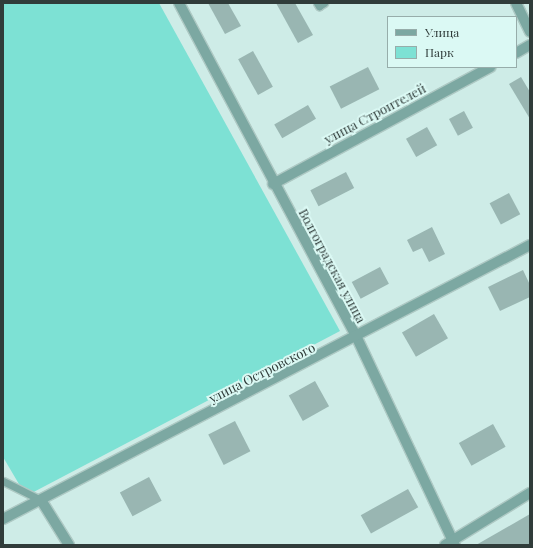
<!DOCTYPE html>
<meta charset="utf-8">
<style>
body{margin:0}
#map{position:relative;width:533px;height:548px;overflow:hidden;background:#ceece7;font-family:"Playfair Display",serif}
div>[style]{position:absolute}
.green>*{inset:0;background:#7de1d4}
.building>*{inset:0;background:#99b6b2;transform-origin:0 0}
.roads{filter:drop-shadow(1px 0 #aec9c4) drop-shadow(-1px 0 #aec9c4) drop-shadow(0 1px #aec9c4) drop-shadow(0 -1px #aec9c4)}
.lane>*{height:7px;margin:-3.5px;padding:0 3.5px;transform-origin:3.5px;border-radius:3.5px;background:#7ca8a2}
.street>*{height:10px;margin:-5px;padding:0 5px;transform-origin:5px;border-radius:5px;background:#7ca8a2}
span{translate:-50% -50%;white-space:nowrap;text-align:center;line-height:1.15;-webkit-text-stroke:4px #dbf9f4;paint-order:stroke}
.street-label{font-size:13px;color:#303c3a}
.frame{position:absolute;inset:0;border:4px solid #303c3a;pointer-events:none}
.legend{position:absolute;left:387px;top:16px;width:130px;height:52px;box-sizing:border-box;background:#dbf9f4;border:1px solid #97adaa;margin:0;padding:5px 7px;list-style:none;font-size:12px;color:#303c3a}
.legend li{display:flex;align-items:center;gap:8px;height:20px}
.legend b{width:20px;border:1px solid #97adaa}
</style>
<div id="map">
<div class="green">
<i style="clip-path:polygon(3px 3px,159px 3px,340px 331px,26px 496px,3px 457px)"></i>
</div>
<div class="building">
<i style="clip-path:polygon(208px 3px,228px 3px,241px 26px,225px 34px)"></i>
<i style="clip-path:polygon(276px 3px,295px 3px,313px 35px,298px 43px)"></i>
<i style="left:253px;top:51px;width:41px;height:17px;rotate:61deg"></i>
<i style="left:368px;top:67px;width:25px;height:43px;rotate:63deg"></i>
<i style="clip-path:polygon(521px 77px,530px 92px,530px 119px,509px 84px)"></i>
<i style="left:308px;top:105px;width:16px;height:39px;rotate:60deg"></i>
<i style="left:464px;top:111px;width:19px;height:17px;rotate:62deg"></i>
<i style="left:427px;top:127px;width:21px;height:24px;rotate:61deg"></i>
<i style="left:346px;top:172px;width:18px;height:40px;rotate:63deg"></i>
<i style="left:509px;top:193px;width:24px;height:22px;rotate:62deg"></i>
<i style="clip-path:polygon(432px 227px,445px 254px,429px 262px,422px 248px,413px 252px,407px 240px)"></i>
<i style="left:380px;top:267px;width:19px;height:32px;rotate:62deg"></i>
<i style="clip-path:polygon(523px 270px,530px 285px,530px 297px,500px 311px,488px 287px)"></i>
<i style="left:434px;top:314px;width:28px;height:37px;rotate:60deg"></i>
<i style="left:315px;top:381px;width:29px;height:30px;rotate:61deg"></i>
<i style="left:235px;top:421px;width:34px;height:30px;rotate:63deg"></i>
<i style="left:493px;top:424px;width:26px;height:39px;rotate:61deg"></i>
<i style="left:149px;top:477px;width:27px;height:33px;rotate:62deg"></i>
<i style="left:408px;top:489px;width:21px;height:54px;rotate:61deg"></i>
<i style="clip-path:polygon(530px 514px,530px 545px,476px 545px)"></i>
</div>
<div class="roads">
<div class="lane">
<i style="left:317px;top:3px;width:4px;rotate:56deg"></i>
<i style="left:319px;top:6px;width:6px;rotate:-31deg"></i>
<i style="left:3px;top:481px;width:42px;rotate:26.6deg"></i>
</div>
<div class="street">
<i style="left:179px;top:3px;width:379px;rotate:62deg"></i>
<i style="left:357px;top:338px;width:229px;rotate:64.7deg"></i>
<i style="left:516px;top:3px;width:32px;rotate:64deg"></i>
<i style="left:516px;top:53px;width:16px;rotate:-30deg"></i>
<i style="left:273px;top:184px;width:247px;rotate:-28.3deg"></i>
<i style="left:41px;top:500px;width:53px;rotate:58.1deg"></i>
<i style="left:3px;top:519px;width:594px;rotate:-27.47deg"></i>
<i style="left:445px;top:545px;width:100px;rotate:-31.5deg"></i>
</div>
</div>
<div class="street-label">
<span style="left:375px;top:114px;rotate:-28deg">улица Строителей</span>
<span style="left:332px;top:266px;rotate:62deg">Волгоградская улица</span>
<span style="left:262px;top:373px;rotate:-27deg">улица Островского</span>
</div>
<div class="frame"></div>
<ul class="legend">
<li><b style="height:5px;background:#7ca8a2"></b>Улица</li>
<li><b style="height:11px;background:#7de1d4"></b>Парк</li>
</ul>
</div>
